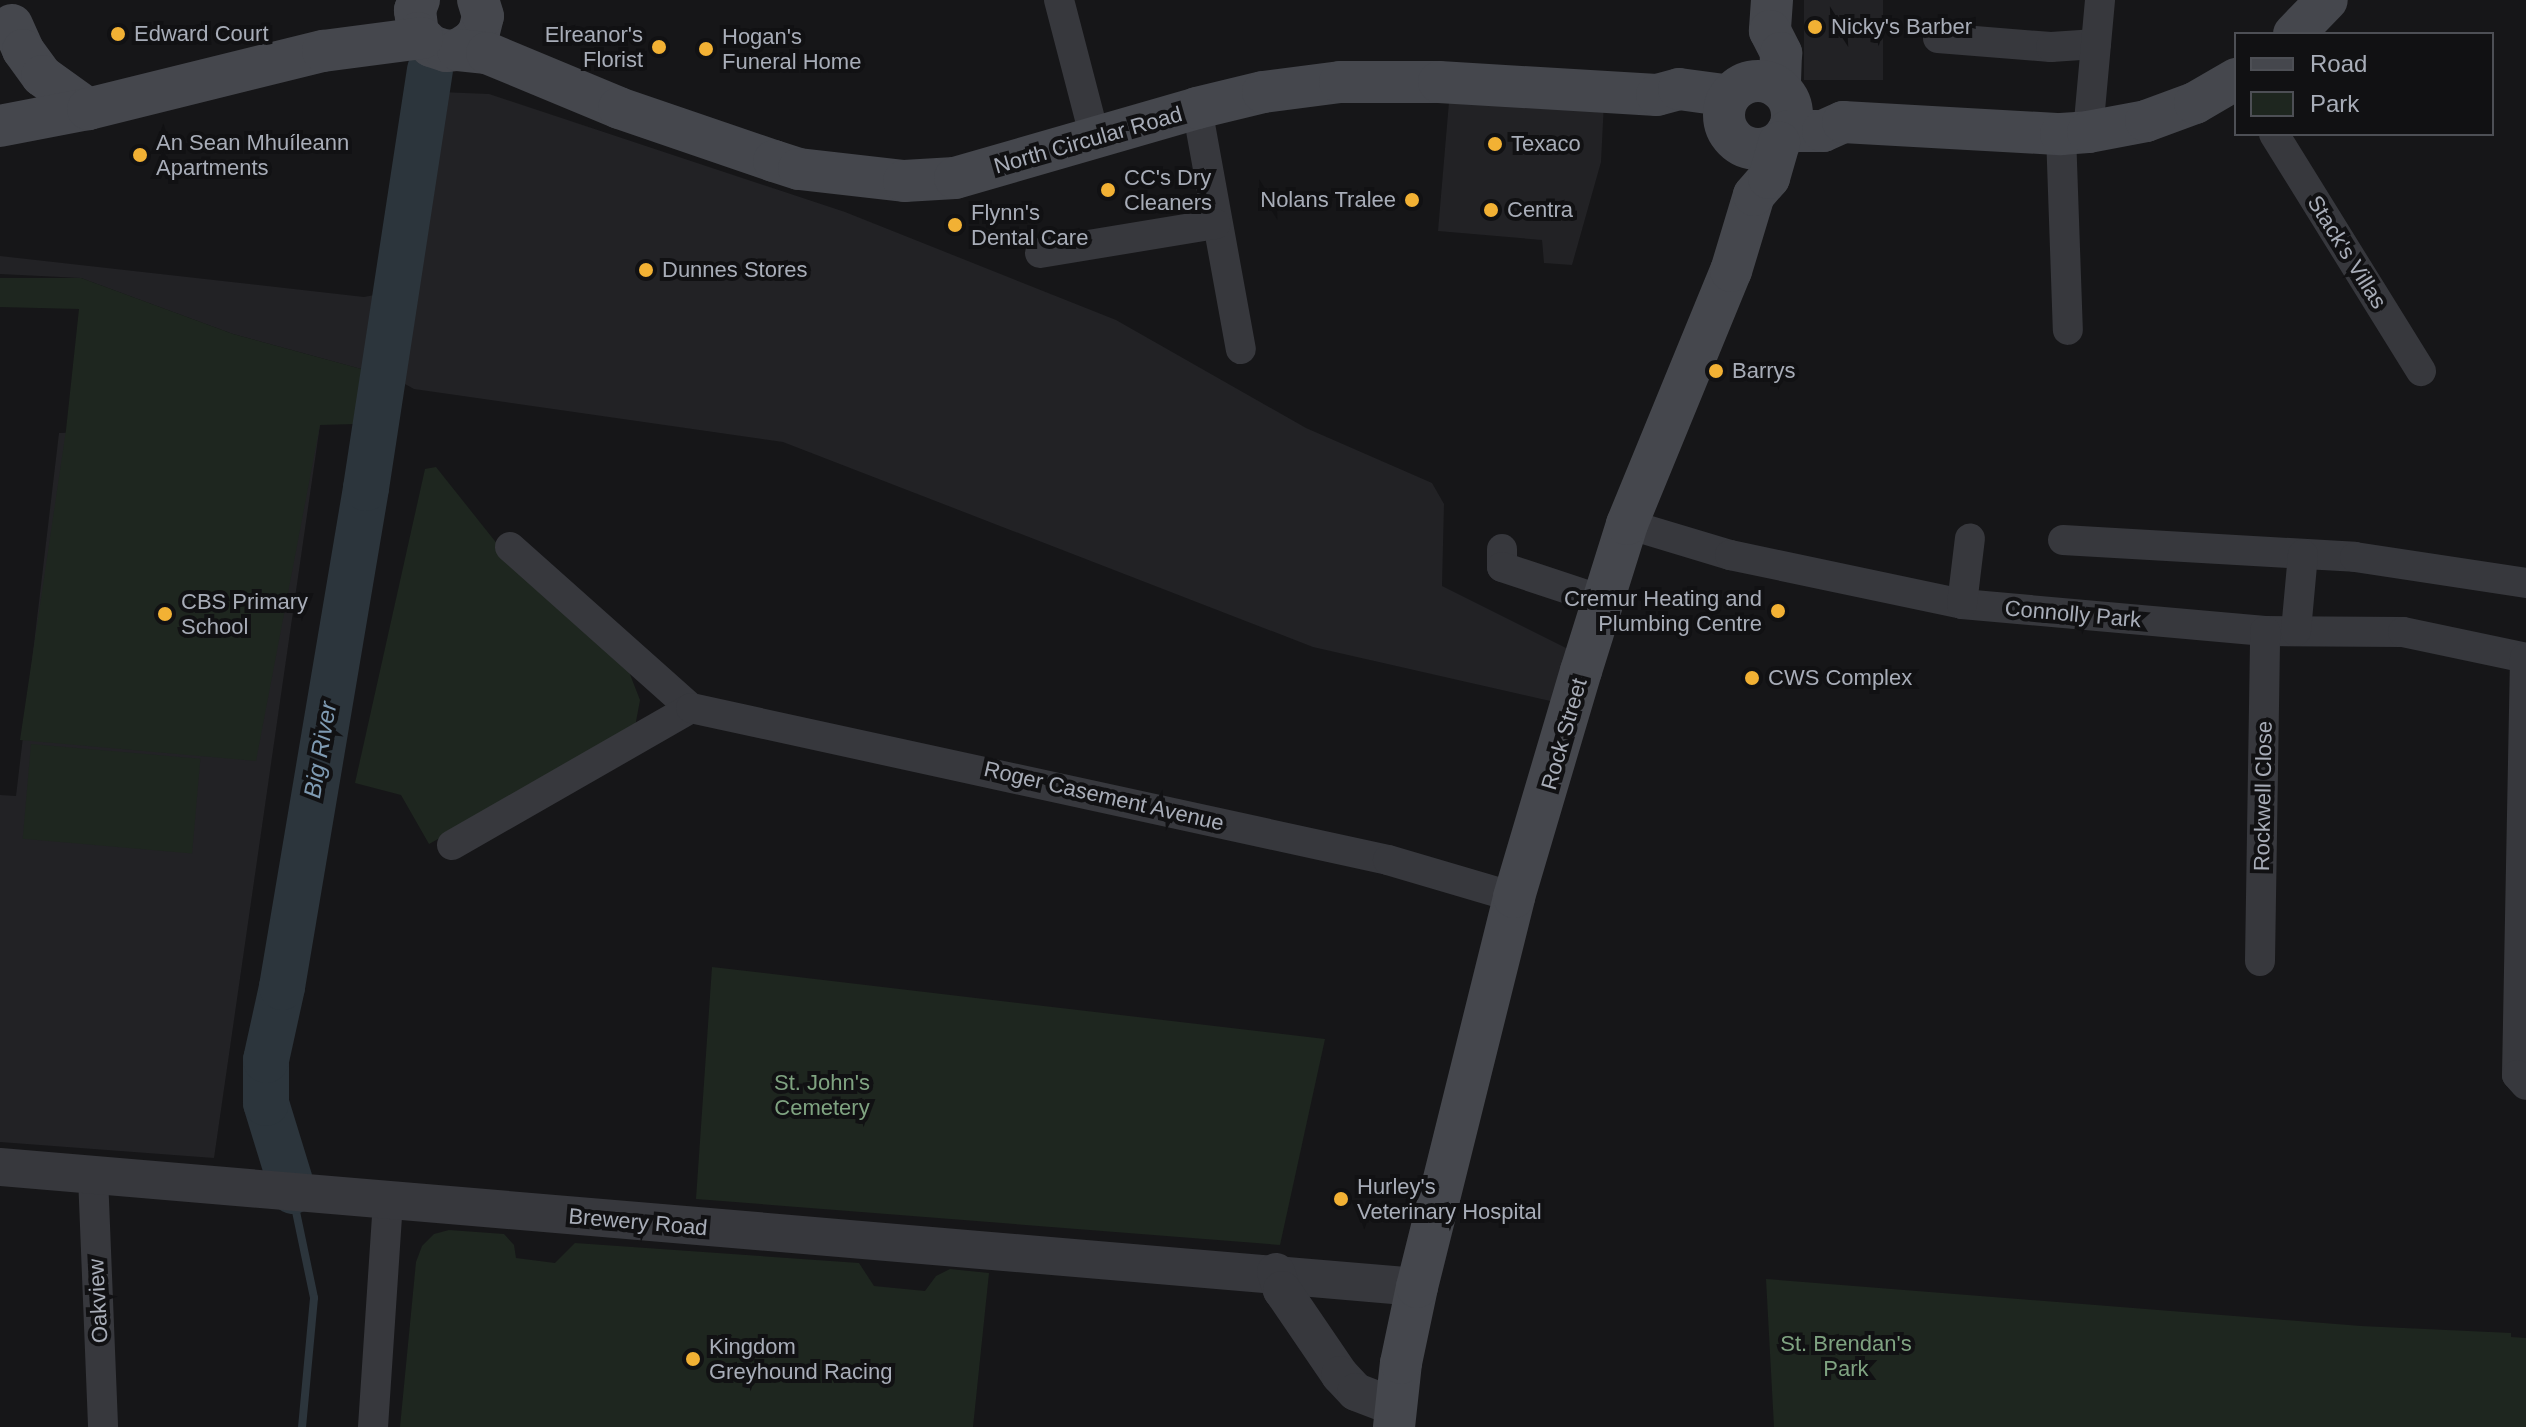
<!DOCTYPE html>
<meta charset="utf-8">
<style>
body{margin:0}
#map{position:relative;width:2526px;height:1427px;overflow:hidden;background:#161618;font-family:Helvetica,sans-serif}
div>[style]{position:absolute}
.built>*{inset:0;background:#222225;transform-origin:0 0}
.green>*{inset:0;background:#1e261f;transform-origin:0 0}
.stream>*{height:8px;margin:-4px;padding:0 4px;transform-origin:4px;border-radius:4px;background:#2c353c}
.river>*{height:46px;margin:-23px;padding:0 23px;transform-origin:23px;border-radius:23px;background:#2c353c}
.minor>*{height:30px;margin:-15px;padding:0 15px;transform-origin:15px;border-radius:15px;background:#37383d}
.tertiary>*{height:38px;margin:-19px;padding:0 19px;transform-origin:19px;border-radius:19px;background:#37383d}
.secondary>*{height:42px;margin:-21px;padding:0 21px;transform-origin:21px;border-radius:21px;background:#45474d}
.secondary>.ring{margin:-21px;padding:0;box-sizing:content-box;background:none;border:42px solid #45474d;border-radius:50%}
.dots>*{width:22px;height:22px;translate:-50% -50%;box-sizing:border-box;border:4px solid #111113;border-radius:50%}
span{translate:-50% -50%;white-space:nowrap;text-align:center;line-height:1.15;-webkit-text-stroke:8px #111113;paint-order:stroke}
.poi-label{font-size:22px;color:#a8adb8}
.left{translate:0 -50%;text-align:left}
.right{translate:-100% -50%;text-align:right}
.street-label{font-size:22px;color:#a8adb8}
.park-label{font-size:22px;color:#7fa381}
.water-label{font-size:24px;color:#7f9bb3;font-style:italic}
.legend{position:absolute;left:2234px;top:32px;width:260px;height:104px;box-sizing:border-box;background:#111113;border:2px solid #4d4f55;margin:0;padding:10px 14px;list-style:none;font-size:24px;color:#a8adb8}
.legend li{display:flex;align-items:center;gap:16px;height:40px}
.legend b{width:40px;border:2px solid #4d4f55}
</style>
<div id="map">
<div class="built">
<i style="left:1804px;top:0;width:79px;height:80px"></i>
<i style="clip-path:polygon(440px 92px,489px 94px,845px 212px,1116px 320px,1306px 428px,1432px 483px,1444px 504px,1442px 586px,1574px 652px,1559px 703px,1313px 647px,783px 442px,414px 389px,394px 378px,233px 334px,81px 278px,0 274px,0 256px,364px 297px,395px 291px,413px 280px)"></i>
<i style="clip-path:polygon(1449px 102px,1604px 102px,1601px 162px,1572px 265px,1544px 263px,1542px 240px,1438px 231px)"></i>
<i style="clip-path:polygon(320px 425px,214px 1158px,0 1142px,0 795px,16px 796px,59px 433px)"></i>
</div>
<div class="green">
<i style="clip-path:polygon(0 278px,81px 278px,233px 334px,365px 370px,355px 424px,320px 425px,256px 761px,20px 740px,66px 430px,79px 309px,0 307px)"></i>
<i style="clip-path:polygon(436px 467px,506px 555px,624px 659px,640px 700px,635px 727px,613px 743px,429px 844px,401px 795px,355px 783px,425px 469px)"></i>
<i style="left:31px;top:744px;width:170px;height:95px;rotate:5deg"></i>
<i style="clip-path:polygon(712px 967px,1325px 1039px,1280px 1245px,696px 1199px)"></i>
<i style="clip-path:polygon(449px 1230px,504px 1234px,514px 1245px,516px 1258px,555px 1263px,575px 1243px,859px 1263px,874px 1286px,925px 1291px,936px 1276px,950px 1269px,989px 1273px,973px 1427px,400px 1427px,416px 1262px,422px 1246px,434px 1234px)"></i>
<i style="clip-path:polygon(1766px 1279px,2361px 1326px,2511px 1333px,2511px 1337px,2526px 1338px,2526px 1427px,1774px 1427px)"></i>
</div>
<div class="stream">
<i style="left:294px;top:1202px;width:98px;rotate:78.2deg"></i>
<i style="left:314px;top:1298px;width:130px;rotate:95.3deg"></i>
</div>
<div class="river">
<i style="left:293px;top:1191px;width:92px;rotate:-107.1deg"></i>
<i style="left:266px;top:1103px;width:43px;rotate:-90deg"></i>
<i style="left:266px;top:1060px;width:75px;rotate:-77.6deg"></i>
<i style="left:282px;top:987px;width:506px;rotate:-80.44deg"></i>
<i style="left:366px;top:488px;width:423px;rotate:-81.3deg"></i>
</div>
<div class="minor">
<i style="left:1059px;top:0;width:143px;rotate:75.4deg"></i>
<i style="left:1938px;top:38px;width:113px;rotate:4.6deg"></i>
<i style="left:2051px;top:47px;width:45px;rotate:-3.8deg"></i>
<i style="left:1197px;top:108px;width:245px;rotate:79.7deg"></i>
<i style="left:2088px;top:132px;width:133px;rotate:-84.8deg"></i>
<i style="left:2061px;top:134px;width:196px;rotate:88deg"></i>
<i style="left:2274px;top:134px;width:279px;rotate:58.2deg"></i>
<i style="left:1040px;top:253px;width:178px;rotate:-9.4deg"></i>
<i style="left:1627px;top:524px;width:108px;rotate:16.8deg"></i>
<i style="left:1730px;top:555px;width:237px;rotate:11.9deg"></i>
<i style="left:1962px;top:604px;width:304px;rotate:5.1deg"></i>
<i style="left:2265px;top:631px;width:138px;rotate:0.4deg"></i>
<i style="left:2403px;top:632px;width:126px;rotate:11.9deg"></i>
<i style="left:2063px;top:540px;width:292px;rotate:3.3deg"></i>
<i style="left:2355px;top:557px;width:173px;rotate:8.6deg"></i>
<i style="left:510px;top:547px;width:242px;rotate:41.7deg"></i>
<i style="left:1502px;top:549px;width:18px;rotate:90deg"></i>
<i style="left:1502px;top:567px;width:108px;rotate:18.4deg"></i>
<i style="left:1962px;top:604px;width:66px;rotate:-83.1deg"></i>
<i style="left:2296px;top:631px;width:77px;rotate:-84.8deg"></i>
<i style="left:2525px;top:658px;width:417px;rotate:91.1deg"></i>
<i style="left:2517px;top:1075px;width:13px;rotate:48deg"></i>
<i style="left:452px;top:845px;width:275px;rotate:-29.8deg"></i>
<i style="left:691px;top:708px;width:713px;rotate:12.3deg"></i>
<i style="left:1388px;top:860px;width:131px;rotate:16.4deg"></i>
<i style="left:2260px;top:961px;width:330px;rotate:-89.1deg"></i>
<i style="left:93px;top:1176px;width:251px;rotate:87.7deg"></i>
<i style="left:373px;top:1427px;width:227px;rotate:-86.2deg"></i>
</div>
<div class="tertiary">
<i style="left:0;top:1167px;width:1422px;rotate:4.84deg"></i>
<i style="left:1276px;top:1272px;width:19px;rotate:72deg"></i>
<i style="left:1282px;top:1290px;width:103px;rotate:55.7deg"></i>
<i style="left:1340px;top:1375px;width:23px;rotate:47deg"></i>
<i style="left:1356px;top:1392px;width:42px;rotate:21deg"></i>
</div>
<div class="secondary">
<i style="left:419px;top:0;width:11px;rotate:112deg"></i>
<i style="left:415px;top:10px;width:23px;rotate:83deg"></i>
<i style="left:418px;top:33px;width:18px;rotate:45deg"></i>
<i style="left:431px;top:46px;width:16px;rotate:18deg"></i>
<i style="left:446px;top:51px;width:12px;rotate:-5deg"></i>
<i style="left:458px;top:50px;width:17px;rotate:-33deg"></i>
<i style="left:472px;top:41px;width:11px;rotate:-52deg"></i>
<i style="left:479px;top:32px;width:16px;rotate:-76deg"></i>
<i style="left:483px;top:16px;width:17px;rotate:-107deg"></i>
<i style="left:1772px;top:0;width:31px;rotate:94deg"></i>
<i style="left:1770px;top:31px;width:25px;rotate:63deg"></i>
<i style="left:1781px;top:53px;width:36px;rotate:92deg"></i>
<i style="left:12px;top:25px;width:27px;rotate:66deg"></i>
<i style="left:23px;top:50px;width:32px;rotate:54deg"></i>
<i style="left:42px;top:76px;width:57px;rotate:35.7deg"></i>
<i style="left:2294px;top:34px;width:47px;rotate:-45.9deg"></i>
<i style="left:458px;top:50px;width:29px;rotate:6deg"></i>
<i style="left:487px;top:53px;width:143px;rotate:22.6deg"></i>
<i style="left:619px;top:108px;width:164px;rotate:18.9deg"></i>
<i style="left:774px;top:161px;width:26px;rotate:18deg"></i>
<i style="left:799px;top:169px;width:106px;rotate:6.5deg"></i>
<i style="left:904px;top:181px;width:51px;rotate:-3.4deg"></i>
<i style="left:955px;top:178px;width:252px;rotate:-16.1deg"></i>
<i style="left:1197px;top:108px;width:68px;rotate:-13.6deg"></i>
<i style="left:1263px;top:92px;width:78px;rotate:-7.4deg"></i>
<i style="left:1340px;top:82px;width:99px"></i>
<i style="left:1439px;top:82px;width:218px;rotate:3.4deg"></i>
<i style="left:1657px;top:95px;width:23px;rotate:-15deg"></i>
<i style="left:1679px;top:89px;width:51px;rotate:7.8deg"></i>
<i class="ring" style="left:1724px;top:81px;width:26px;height:26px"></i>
<i style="left:0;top:126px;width:90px;rotate:-10.9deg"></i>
<i style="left:88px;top:109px;width:242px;rotate:-13.9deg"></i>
<i style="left:323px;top:51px;width:100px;rotate:-7.5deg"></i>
<i style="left:1788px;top:131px;width:35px"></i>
<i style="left:1823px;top:131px;width:22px;rotate:-24deg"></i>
<i style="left:1843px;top:122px;width:218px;rotate:3.2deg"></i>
<i style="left:2061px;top:134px;width:27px;rotate:-4deg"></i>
<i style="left:2088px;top:132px;width:59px;rotate:-10.7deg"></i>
<i style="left:2146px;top:121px;width:52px;rotate:-20.2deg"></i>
<i style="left:2195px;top:103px;width:48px;rotate:-30.3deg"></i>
<i style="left:1394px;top:1427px;width:64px;rotate:-83.8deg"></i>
<i style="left:1401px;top:1363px;width:78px;rotate:-78.1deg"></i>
<i style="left:1417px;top:1287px;width:402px;rotate:-76deg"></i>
<i style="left:1514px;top:897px;width:236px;rotate:-73.5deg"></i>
<i style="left:1581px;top:671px;width:154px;rotate:-72.6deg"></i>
<i style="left:1627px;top:524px;width:274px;rotate:-67.7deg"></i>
<i style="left:1731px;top:271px;width:79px;rotate:-73.2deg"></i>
<i style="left:1754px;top:195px;width:23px;rotate:-49deg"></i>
<i style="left:1769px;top:178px;width:37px;rotate:-74deg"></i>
</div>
<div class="dots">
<i style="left:1815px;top:27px;background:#f2b134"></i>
<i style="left:118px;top:34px;background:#f2b134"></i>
<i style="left:659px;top:47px;background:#f2b134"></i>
<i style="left:706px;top:49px;background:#f2b134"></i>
<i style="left:1495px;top:144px;background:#f2b134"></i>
<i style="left:140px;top:155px;background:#f2b134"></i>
<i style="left:1108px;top:190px;background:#f2b134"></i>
<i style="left:1412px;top:200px;background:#f2b134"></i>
<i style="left:1491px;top:210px;background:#f2b134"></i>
<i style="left:955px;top:225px;background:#f2b134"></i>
<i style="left:646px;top:270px;background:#f2b134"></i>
<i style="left:1716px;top:371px;background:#f2b134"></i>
<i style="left:1778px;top:611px;background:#f2b134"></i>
<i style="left:165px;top:614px;background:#f2b134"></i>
<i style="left:1752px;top:678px;background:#f2b134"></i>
<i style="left:1341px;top:1199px;background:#f2b134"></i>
<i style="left:693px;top:1359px;background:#f2b134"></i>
</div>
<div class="poi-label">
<span class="left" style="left:1831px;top:27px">Nicky's Barber</span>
<span class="left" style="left:134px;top:34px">Edward Court</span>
<span class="right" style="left:643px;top:47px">Elreanor's<br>Florist</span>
<span class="left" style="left:722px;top:49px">Hogan's<br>Funeral Home</span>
<span class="left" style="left:156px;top:155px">An Sean Mhuíleann<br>Apartments</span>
<span class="left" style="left:1511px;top:144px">Texaco</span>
<span class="left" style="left:1124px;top:190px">CC's Dry<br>Cleaners</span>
<span class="right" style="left:1396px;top:200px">Nolans Tralee</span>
<span class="left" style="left:1507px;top:210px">Centra</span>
<span class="left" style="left:971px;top:225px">Flynn's<br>Dental Care</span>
<span class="left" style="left:662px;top:270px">Dunnes Stores</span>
<span class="left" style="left:1732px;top:371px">Barrys</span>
<span class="right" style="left:1762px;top:611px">Cremur Heating and<br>Plumbing Centre</span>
<span class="left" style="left:181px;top:614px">CBS Primary<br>School</span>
<span class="left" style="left:1768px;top:678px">CWS Complex</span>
<span class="left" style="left:1357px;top:1199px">Hurley's<br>Veterinary Hospital</span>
<span class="left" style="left:709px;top:1359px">Kingdom<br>Greyhound Racing</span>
</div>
<div class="street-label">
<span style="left:1088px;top:140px;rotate:-16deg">North Circular Road</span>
<span style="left:2347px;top:252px;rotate:58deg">Stack's Villas</span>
<span style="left:2073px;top:614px;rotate:5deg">Connolly Park</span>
<span style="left:1564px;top:734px;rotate:-74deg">Rock Street</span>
<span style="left:1104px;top:796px;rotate:13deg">Roger Casement Avenue</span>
<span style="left:2263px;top:796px;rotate:-89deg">Rockwell Close</span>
<span style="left:638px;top:1222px;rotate:5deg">Brewery Road</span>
<span style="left:98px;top:1301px;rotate:-93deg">Oakview</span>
</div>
<div class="park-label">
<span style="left:822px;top:1095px">St. John's<br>Cemetery</span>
<span style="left:1846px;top:1356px">St. Brendan's<br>Park</span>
</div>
<div class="water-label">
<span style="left:320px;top:750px;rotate:-80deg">Big River</span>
</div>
<ul class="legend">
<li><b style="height:10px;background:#45474d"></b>Road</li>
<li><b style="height:22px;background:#1e261f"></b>Park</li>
</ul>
</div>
